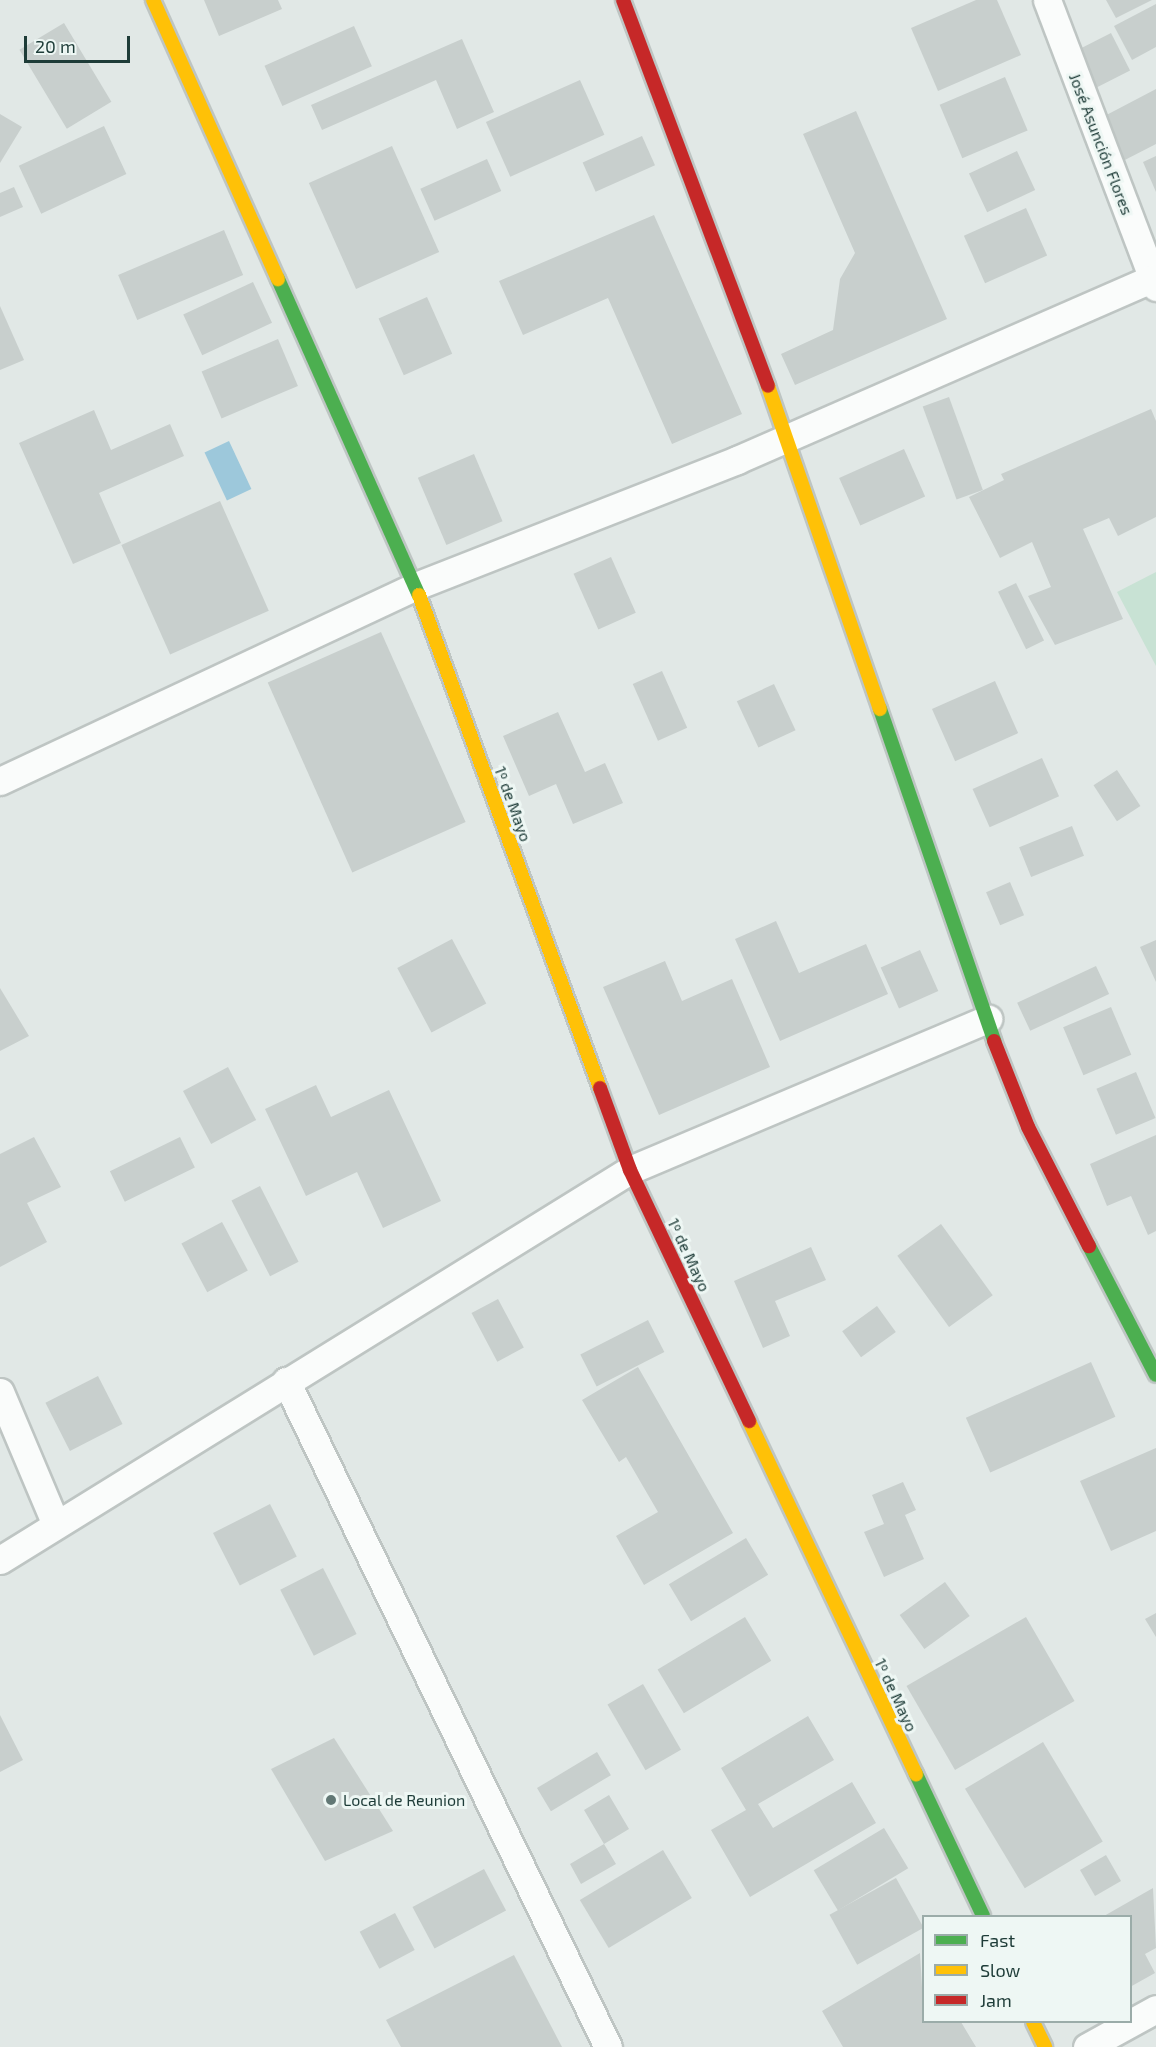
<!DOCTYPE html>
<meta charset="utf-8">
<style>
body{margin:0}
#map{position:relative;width:1156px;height:2047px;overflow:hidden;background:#e1e8e6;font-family:"Exo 2",sans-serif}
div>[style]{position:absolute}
.green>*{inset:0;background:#c8e2d4}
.water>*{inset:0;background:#9dc8db;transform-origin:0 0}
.building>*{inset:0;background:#c8cfcd;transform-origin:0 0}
.roads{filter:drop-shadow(2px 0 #bec5c3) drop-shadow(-2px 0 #bec5c3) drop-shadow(0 2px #bec5c3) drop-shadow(0 -2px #bec5c3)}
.street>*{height:27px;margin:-13.5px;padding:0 13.5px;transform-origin:13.5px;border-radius:13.5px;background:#fafcfb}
.fast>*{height:14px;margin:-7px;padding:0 7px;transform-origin:7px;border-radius:7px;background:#4caf50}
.slow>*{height:14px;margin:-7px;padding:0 7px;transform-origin:7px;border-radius:7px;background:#ffc107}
.jam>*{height:14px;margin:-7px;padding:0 7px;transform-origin:7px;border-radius:7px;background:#c62828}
.dots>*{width:16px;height:16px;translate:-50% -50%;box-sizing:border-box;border:3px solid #eef7f4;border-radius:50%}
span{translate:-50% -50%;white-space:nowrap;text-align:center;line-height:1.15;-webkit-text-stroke:6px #eef7f4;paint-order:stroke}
.street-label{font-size:16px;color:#1e3c38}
.poi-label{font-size:16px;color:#1e3c38}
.left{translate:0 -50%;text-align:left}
.legend{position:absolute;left:922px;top:1915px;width:210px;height:108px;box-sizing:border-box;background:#eef7f4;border:2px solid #9baca9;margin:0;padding:8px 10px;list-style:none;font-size:18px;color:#1e3c38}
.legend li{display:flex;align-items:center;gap:12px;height:30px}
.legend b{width:30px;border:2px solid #9baca9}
.scale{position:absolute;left:24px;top:36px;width:106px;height:27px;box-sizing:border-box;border:3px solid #1e3c38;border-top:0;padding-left:8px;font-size:18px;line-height:21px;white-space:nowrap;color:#1e3c38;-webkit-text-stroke:4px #eef7f4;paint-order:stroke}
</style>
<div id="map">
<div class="green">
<i style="clip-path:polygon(1156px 572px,1156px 666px,1117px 592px)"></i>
</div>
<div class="water">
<i style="left:229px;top:441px;width:53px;height:27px;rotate:65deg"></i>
</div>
<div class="building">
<i style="clip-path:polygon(204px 0,278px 0,282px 9px,219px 36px)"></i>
<i style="clip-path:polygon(976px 0,997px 0,1021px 55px,938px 91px,911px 28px)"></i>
<i style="clip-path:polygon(1106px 0,1152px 0,1116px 18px)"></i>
<i style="clip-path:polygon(1156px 4px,1156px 47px,1132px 60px,1114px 26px)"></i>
<i style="left:64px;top:23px;width:92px;height:52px;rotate:59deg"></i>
<i style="left:354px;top:26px;width:44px;height:98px;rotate:66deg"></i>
<i style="left:1111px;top:33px;width:42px;height:37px;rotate:63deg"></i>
<i style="clip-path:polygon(462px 39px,494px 112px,457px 129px,436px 80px,322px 130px,311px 105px)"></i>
<i style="left:1005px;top:77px;width:58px;height:71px;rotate:67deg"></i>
<i style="left:580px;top:80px;width:60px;height:103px;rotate:66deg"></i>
<i style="clip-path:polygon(1156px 89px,1156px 144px,1117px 164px,1095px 121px)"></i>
<i style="clip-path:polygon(856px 111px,947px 319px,795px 385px,781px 354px,833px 330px,840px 279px,855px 253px,803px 134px)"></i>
<i style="clip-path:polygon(0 114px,22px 127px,0 163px)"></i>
<i style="left:104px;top:126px;width:53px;height:94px;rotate:65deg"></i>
<i style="left:642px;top:136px;width:32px;height:65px;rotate:66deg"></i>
<i style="left:392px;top:146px;width:116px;height:91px;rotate:66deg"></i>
<i style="left:1017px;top:151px;width:43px;height:53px;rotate:65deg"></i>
<i style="clip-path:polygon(1156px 156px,1156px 192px,1143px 162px)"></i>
<i style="left:487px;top:159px;width:35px;height:73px;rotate:66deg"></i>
<i style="clip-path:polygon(14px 187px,23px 207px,0 217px,0 193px)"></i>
<i style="left:1026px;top:208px;width:52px;height:68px;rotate:66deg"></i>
<i style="clip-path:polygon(654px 215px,742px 414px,672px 444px,608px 298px,523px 335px,499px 281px)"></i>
<i style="left:224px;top:230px;width:49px;height:115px;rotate:67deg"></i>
<i style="left:253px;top:282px;width:45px;height:77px;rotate:65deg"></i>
<i style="left:427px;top:297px;width:62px;height:53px;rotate:66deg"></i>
<i style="clip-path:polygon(0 306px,24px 360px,0 370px)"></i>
<i style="left:278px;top:339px;width:51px;height:83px;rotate:67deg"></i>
<i style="left:949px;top:397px;width:99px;height:28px;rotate:70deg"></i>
<i style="clip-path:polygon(1151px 409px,1156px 421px,1156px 517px,1118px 536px,1109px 518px,1083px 529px,1123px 619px,1055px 645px,1028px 596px,1051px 587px,1032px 542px,1000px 558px,969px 497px,1004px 480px,1001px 474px)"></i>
<i style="clip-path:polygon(94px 410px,111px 450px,170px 424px,184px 456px,99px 493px,121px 543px,73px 564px,19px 443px)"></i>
<i style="left:904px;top:449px;width:52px;height:71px;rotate:66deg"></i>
<i style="left:474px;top:454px;width:73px;height:61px;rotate:67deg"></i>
<i style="left:220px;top:501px;width:120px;height:108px;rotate:66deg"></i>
<i style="left:611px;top:557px;width:61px;height:41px;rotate:66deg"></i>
<i style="left:1016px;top:583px;width:64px;height:20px;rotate:64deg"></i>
<i style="left:381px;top:632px;width:208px;height:124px;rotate:66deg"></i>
<i style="left:662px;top:671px;width:62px;height:32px;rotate:66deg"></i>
<i style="left:995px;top:681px;width:57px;height:69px;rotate:66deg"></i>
<i style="left:774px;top:684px;width:51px;height:41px;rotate:65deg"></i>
<i style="clip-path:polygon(558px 712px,585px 772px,605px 763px,623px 803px,573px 824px,556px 784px,529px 796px,503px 736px)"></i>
<i style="left:1042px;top:758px;width:42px;height:76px;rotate:66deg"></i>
<i style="left:1117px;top:770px;width:43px;height:28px;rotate:57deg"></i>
<i style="left:1072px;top:826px;width:32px;height:57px;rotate:68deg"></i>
<i style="left:1010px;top:882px;width:36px;height:26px;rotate:67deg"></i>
<i style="clip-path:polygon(776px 921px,799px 973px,866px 944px,888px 994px,780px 1041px,735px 939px)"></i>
<i style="left:452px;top:939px;width:73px;height:62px;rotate:62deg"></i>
<i style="clip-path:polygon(1156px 940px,1156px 982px,1140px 947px)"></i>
<i style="left:920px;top:950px;width:45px;height:43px;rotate:66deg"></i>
<i style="clip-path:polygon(665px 961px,682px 1001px,732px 979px,770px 1067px,659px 1115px,603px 987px)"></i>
<i style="left:1096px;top:966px;width:31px;height:87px;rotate:65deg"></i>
<i style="clip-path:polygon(0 988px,29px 1036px,0 1051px)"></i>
<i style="left:1111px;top:1007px;width:52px;height:52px;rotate:67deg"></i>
<i style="left:228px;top:1067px;width:60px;height:51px;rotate:62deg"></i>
<i style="left:1136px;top:1072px;width:50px;height:43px;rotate:67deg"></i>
<i style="clip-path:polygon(316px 1085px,331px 1117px,389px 1090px,441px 1201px,383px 1228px,357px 1172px,306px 1196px,265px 1109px)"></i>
<i style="clip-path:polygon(1156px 1135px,1156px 1231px,1148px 1235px,1131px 1196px,1107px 1206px,1090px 1164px)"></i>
<i style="clip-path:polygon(34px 1137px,61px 1187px,27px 1203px,47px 1242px,0 1267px,0 1154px)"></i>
<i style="left:180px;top:1137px;width:34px;height:78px;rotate:64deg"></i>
<i style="left:260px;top:1186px;width:85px;height:32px;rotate:63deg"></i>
<i style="left:222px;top:1222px;width:55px;height:46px;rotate:62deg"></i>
<i style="left:941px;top:1224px;width:88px;height:54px;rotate:54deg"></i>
<i style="clip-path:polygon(811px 1247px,826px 1280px,775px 1301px,790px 1336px,763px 1348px,734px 1281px)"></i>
<i style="left:498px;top:1299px;width:55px;height:30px;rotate:62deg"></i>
<i style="left:877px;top:1306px;width:32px;height:43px;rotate:54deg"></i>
<i style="left:648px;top:1320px;width:36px;height:76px;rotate:63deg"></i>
<i style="left:1091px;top:1362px;width:60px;height:137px;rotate:66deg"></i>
<i style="clip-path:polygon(638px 1367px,733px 1533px,644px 1585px,616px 1536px,658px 1512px,626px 1457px,619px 1462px,582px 1400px)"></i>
<i style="left:98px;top:1376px;width:54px;height:59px;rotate:63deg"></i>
<i style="clip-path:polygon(1156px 1448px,1156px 1531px,1111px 1551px,1080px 1481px)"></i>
<i style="clip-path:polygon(903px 1482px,916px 1510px,905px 1515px,924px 1559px,884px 1577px,864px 1532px,884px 1524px,872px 1495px)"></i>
<i style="left:270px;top:1504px;width:59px;height:64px;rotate:63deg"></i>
<i style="left:746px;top:1538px;width:43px;height:90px;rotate:59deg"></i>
<i style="left:323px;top:1568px;width:74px;height:48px;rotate:63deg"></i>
<i style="left:945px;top:1582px;width:42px;height:56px;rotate:54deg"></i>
<i style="clip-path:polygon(1156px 1613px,1156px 1637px,1145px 1619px)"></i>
<i style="left:745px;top:1617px;width:51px;height:102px;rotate:59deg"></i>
<i style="left:1026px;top:1617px;width:97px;height:138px;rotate:60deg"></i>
<i style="left:643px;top:1684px;width:76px;height:41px;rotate:60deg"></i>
<i style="clip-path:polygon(0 1715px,23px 1760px,0 1772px)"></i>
<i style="clip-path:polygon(808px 1716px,834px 1760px,758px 1804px,773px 1828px,852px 1782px,876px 1823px,750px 1897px,711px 1830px,746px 1810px,721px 1768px)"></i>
<i style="clip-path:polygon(334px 1738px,393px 1831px,325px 1861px,271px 1769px)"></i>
<i style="left:1043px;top:1742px;width:116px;height:91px;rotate:59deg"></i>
<i style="left:597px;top:1752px;width:27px;height:70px;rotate:59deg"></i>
<i style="clip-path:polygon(609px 1795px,629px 1829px,604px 1844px,616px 1864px,581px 1884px,570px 1864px,604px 1844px,584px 1810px)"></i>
<i style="left:884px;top:1828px;width:47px;height:82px;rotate:59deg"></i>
<i style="left:663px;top:1850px;width:56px;height:97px;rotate:59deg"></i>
<i style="left:1106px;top:1855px;width:30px;height:30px;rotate:60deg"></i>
<i style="left:484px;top:1869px;width:47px;height:81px;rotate:62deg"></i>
<i style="left:896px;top:1878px;width:57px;height:76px;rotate:61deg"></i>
<i style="clip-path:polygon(1153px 1888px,1156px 1948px,1145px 1954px,1155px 1973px,1130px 1987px,1130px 1916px,1104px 1916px)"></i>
<i style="left:395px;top:1913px;width:42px;height:40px;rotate:62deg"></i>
<i style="clip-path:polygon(920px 1953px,924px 2022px,961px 2022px,976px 2047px,843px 2047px,822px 2011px)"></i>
<i style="clip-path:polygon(514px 1955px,562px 2047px,401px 2047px,386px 2020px)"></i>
</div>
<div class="roads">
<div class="street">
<i style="left:1047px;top:0;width:307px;rotate:69.2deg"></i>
<i style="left:0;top:781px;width:459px;rotate:-25.1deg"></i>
<i style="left:416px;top:586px;width:345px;rotate:-21.4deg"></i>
<i style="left:737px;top:460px;width:453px;rotate:-23.6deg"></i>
<i style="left:286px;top:1381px;width:740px;rotate:64.2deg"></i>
<i style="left:0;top:1392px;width:141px;rotate:67.1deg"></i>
<i style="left:0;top:1560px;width:741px;rotate:-31.76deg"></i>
<i style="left:630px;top:1170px;width:389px;rotate:-22.9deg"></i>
<i style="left:1087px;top:2047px;width:79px;rotate:-28.8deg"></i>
</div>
<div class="fast">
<i style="left:278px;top:279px;width:346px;rotate:66deg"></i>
<i style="left:880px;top:709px;width:351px;rotate:71deg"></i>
<i style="left:1089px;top:1246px;width:145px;rotate:62.6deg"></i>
<i style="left:916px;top:1774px;width:157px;rotate:64.7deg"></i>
</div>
<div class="slow">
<i style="left:153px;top:0;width:306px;rotate:65.9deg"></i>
<i style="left:768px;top:386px;width:342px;rotate:70.9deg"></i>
<i style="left:419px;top:595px;width:525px;rotate:69.84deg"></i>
<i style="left:749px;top:1421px;width:391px;rotate:64.7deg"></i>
<i style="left:1033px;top:2022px;width:28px;rotate:64deg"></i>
</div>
<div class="jam">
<i style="left:623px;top:0;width:412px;rotate:69.4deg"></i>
<i style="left:994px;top:1041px;width:92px;rotate:68.4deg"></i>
<i style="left:1028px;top:1127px;width:134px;rotate:62.9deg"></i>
<i style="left:600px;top:1088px;width:87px;rotate:69.9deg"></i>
<i style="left:630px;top:1170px;width:278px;rotate:64.6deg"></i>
</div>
</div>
<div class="dots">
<i style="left:331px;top:1800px;background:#627875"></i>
</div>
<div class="street-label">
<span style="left:1101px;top:144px;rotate:69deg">José Asunción Flores</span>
<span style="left:513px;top:804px;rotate:70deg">1º de Mayo</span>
<span style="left:689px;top:1255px;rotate:65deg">1º de Mayo</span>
<span style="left:896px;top:1695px;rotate:65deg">1º de Mayo</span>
</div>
<div class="poi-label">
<span class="left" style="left:343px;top:1800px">Local de Reunion</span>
</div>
<ul class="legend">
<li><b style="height:8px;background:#4caf50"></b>Fast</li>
<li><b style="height:8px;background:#ffc107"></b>Slow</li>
<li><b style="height:8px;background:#c62828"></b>Jam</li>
</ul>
<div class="scale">20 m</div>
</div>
